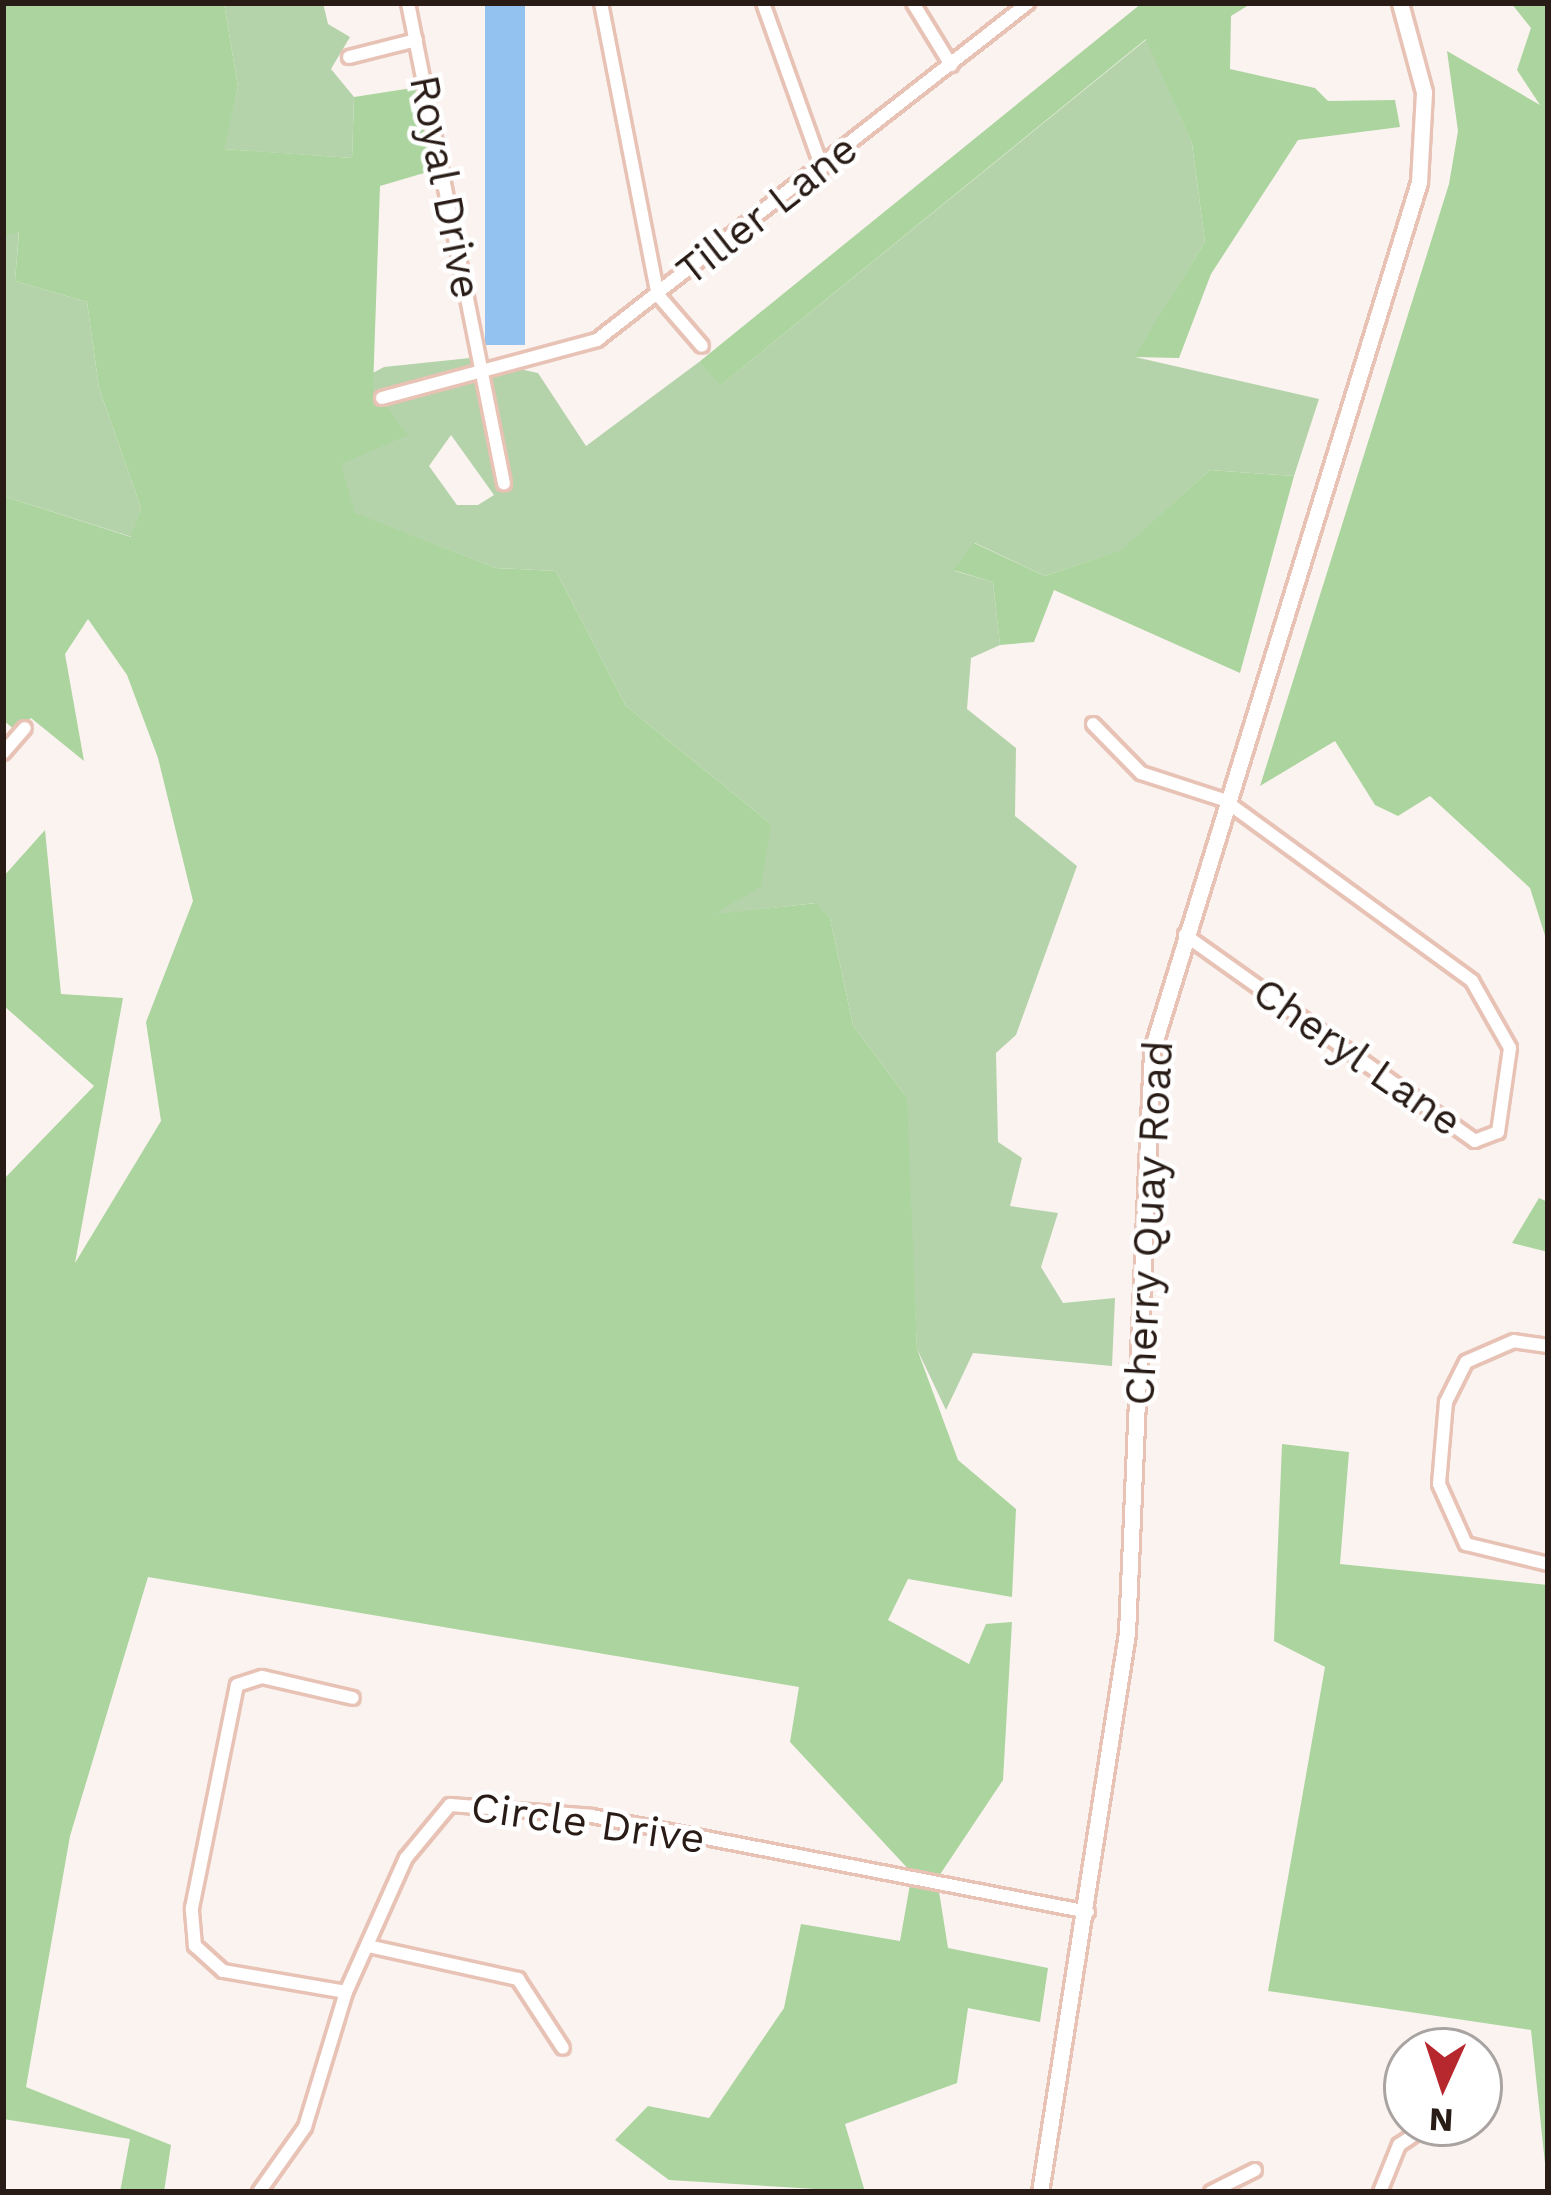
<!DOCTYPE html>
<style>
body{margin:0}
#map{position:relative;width:1551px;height:2195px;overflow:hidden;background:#fbf3f0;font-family:"Work Sans",sans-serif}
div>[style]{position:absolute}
.green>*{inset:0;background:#b4d3aa}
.forest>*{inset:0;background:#acd49f}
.water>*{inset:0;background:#93c1f0;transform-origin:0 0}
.roads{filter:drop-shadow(3px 0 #e7c2b5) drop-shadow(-3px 0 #e7c2b5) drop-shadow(0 3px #e7c2b5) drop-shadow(0 -3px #e7c2b5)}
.minor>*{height:12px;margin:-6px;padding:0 6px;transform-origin:6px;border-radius:6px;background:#fff}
.tertiary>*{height:15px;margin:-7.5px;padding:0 7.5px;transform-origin:7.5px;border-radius:7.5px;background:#fff}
span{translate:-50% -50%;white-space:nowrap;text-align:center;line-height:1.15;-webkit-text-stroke:9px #fff;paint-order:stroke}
.street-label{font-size:42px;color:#291c17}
.frame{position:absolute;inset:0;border:6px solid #291c17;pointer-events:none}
.north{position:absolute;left:1383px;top:2027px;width:120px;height:120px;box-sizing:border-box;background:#fff;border:3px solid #a9a4a2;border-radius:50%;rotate:183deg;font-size:33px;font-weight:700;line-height:48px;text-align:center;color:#291c17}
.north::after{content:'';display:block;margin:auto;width:42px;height:54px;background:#b7272e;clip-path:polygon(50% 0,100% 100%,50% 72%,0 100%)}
</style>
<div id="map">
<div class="green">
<i style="clip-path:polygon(224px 3px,323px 3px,328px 24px,350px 37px,331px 69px,354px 97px,352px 158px,223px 149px,238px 87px)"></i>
<i style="clip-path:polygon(evenodd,1147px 39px,1192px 144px,1205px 242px,1135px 357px,1319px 399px,1294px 476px,1210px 470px,1122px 550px,1045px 576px,975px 543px,955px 571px,993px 582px,1000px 645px,971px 658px,967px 709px,1016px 748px,1015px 816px,1077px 866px,1016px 1035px,996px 1053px,998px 1142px,1022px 1158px,1010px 1206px,1058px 1213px,1041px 1267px,1063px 1303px,1115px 1298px,1112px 1366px,973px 1353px,946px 1410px,917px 1349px,904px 1094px,853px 1025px,830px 918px,815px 903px,712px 915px,771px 824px,626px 706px,556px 571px,496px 568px,387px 526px,178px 476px,384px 367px,470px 358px,538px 373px,586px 446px,699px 362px,722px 384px,1147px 39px,451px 435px,494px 495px,478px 505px,457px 505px,429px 466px,451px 435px)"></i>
<i style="clip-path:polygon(19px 230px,15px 281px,87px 302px,99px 388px,141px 508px,132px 537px,3px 496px,3px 236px)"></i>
</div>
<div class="forest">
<i style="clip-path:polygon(3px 3px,224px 3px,238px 87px,224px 149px,352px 158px,354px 97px,425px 86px,441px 168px,380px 186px,373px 389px,408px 435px,341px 464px,355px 513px,496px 568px,556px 571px,626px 706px,771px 824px,761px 886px,715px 914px,816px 903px,830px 918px,853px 1025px,907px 1098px,917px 1349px,958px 1460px,1016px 1509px,1012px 1597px,908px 1579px,888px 1620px,969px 1664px,986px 1624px,1012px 1622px,1003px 1780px,937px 1879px,948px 1948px,1048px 1968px,1040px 2022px,968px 2008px,957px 2083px,845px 2124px,865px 2192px,669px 2180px,615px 2140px,648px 2106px,709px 2118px,784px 2008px,801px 1924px,900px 1941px,912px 1873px,790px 1742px,799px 1687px,148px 1577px,70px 1836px,26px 2087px,171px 2145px,164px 2192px,120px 2192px,130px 2139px,3px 2119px,3px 1180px,94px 1086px,3px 1005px,3px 877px,45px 830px,61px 994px,123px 998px,75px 1263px,161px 1121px,146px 1022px,193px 901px,158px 758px,127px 675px,88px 619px,65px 654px,84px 761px,31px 718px,16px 731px,3px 720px,3px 496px,131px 537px,141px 508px,99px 388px,87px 302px,15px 281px,19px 232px,3px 236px)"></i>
<i style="clip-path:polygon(1142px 3px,1252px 3px,1231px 16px,1230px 69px,1315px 88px,1328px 101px,1395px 100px,1400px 127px,1298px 140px,1211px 274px,1179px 358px,1134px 357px,1205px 242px,1192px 144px,1146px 39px,721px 385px,699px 362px)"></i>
<i style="clip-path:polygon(1511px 3px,1548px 3px,1548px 945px,1530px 888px,1430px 796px,1398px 816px,1375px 805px,1335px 741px,1260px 786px,1449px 184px,1458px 131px,1447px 51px,1540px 105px,1517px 70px,1531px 28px)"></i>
<i style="clip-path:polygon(1210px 470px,1294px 476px,1240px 673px,1054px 590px,1034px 642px,1000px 645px,993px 582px,953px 570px,974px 543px,1045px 576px,1121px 550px)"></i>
<i style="clip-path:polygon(1539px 1198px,1548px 1202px,1548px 1252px,1512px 1243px)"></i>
<i style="clip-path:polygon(1282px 1444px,1349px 1452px,1340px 1564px,1548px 1585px,1546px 2173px,1531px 2030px,1268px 1991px,1325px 1667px,1274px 1641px)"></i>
</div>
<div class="water">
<i style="left:485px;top:3px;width:40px;height:342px"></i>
</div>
<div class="roads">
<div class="minor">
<i style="left:408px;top:3px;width:490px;rotate:78.7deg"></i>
<i style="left:601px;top:3px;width:298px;rotate:79deg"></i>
<i style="left:658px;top:295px;width:67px;rotate:49.2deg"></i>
<i style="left:763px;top:3px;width:175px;rotate:70.3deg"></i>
<i style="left:913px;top:3px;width:73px;rotate:58.5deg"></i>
<i style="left:349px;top:57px;width:69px;rotate:-14.2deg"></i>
<i style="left:382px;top:398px;width:223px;rotate:-15.1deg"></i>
<i style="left:597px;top:340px;width:547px;rotate:-38.02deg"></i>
<i style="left:1093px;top:724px;width:69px;rotate:45.6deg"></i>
<i style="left:1141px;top:773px;width:87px;rotate:18deg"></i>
<i style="left:1224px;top:800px;width:307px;rotate:36.1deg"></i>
<i style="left:1472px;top:981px;width:77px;rotate:60.4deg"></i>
<i style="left:1510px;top:1048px;width:85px;rotate:98.1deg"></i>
<i style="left:1498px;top:1132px;width:25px;rotate:159deg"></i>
<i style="left:1475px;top:1141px;width:356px;rotate:-144.6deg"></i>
<i style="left:3px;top:753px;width:33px;rotate:-49deg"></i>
<i style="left:1548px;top:1346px;width:34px;rotate:-172deg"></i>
<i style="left:1514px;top:1341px;width:52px;rotate:156.4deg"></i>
<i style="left:1466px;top:1362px;width:45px;rotate:116.6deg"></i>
<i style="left:1446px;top:1402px;width:82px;rotate:94.9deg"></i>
<i style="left:1439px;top:1484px;width:66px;rotate:65.8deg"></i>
<i style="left:1466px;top:1544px;width:84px;rotate:13.7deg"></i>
<i style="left:368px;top:1946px;width:154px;rotate:12.4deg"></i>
<i style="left:518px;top:1979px;width:82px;rotate:56.9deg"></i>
<i style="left:346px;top:1992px;width:125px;rotate:-170.3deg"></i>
<i style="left:223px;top:1971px;width:38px;rotate:-138deg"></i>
<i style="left:195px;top:1946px;width:38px;rotate:-95deg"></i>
<i style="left:192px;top:1908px;width:227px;rotate:-78.6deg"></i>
<i style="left:237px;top:1685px;width:26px;rotate:-18deg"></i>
<i style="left:262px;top:1677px;width:93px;rotate:13deg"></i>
<i style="left:259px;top:2192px;width:80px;rotate:-54.7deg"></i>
<i style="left:305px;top:2127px;width:141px;rotate:-73.1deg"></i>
<i style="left:346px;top:1992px;width:147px;rotate:-65.9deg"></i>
<i style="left:406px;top:1858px;width:69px;rotate:-50.3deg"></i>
<i style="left:450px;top:1805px;width:142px;rotate:4.4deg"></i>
<i style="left:592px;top:1816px;width:505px;rotate:10.95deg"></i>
<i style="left:1211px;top:2192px;width:49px;rotate:-26.6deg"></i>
<i style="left:1380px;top:2192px;width:51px;rotate:-68deg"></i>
<i style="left:1399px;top:2145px;width:36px;rotate:-34deg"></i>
</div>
<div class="tertiary">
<i style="left:1040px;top:2192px;width:566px;rotate:-81.15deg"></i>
<i style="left:1127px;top:1633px;width:584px;rotate:-87.54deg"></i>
<i style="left:1152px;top:1050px;width:908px;rotate:-72.9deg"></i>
<i style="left:1419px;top:182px;width:90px;rotate:-86.8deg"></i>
<i style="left:1424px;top:92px;width:92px;rotate:-105.1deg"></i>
</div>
</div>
<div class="street-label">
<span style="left:445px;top:187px;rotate:79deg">Royal Drive</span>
<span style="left:767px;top:210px;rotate:-38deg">Tiller Lane</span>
<span style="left:1357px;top:1057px;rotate:35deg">Cheryl Lane</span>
<span style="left:1149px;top:1223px;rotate:-87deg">Cherry Quay Road</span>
<span style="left:588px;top:1823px;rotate:8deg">Circle Drive</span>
</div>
<div class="frame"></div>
<div class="north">N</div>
</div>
